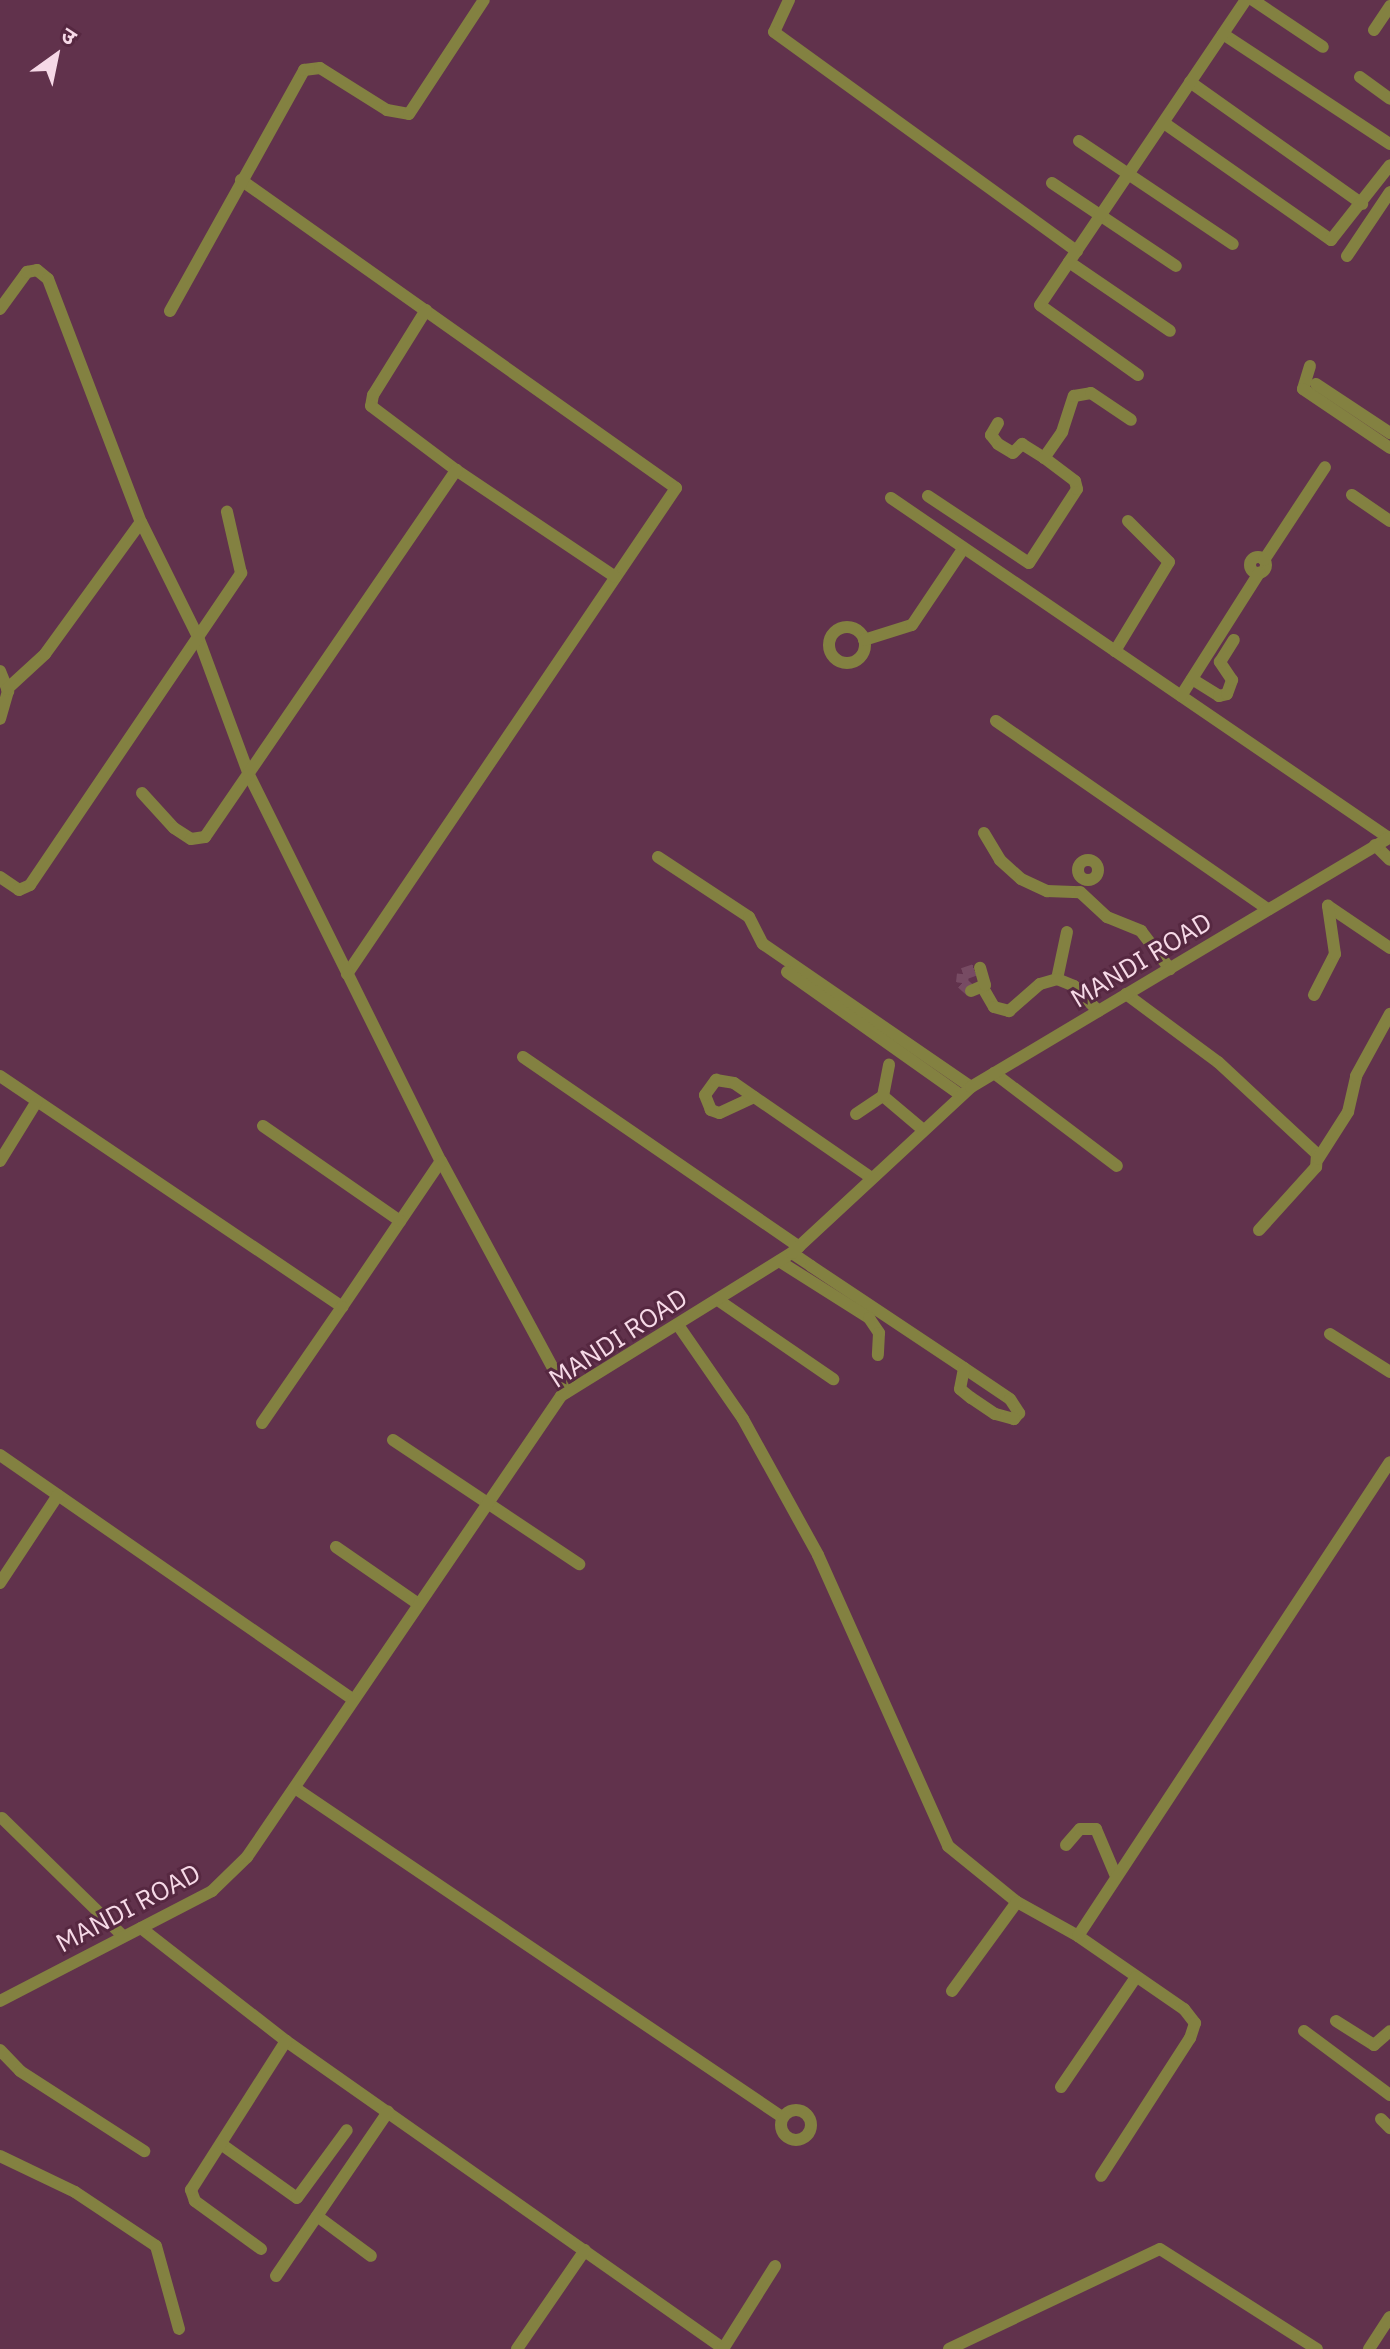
<!DOCTYPE html>
<meta charset="utf-8">
<style>
body{margin:0}
#map{position:relative;width:1390px;height:2349px;overflow:hidden;background:#61324c;font-family:"IBM Plex Sans","Noto Sans Devanagari",sans-serif}
div>[style]{position:absolute}
.minor-tunnel>*{height:12px;margin-top:-6px;transform-origin:0;background:repeating-linear-gradient(90deg,#774b63 0 12px,transparent 0 18px)}
.minor>*{height:12px;margin:-6px;padding:0 6px;transform-origin:6px;border-radius:6px;background:#838141}
.minor>.ring{margin:-6px;padding:0;box-sizing:content-box;background:none;border:12px solid #838141;border-radius:50%}
span{translate:-50% -50%;white-space:nowrap;text-align:center;line-height:1.15;-webkit-text-stroke:6px #562841;paint-order:stroke}
.street-label{font-size:26px;color:#f6d9e7}
.north{position:absolute;left:16px;top:16px;width:80px;height:80px;-webkit-text-stroke:6px #562841;paint-order:stroke;rotate:33deg;font-size:22px;font-weight:700;line-height:32px;text-align:center;color:#f6d9e7}
.north::after{content:'';display:block;margin:auto;width:28px;height:36px;background:#f6d9e7;clip-path:polygon(50% 0,100% 100%,50% 72%,0 100%)}
</style>
<div id="map">
<div class="minor-tunnel">
<i style="left:971px;top:991px;width:12px;rotate:-138deg"></i>
<i style="left:962px;top:983px;width:9px;rotate:-84deg"></i>
<i style="left:963px;top:974px;width:18px;rotate:-19deg"></i>
</div>
<div class="minor">
<i style="left:789px;top:0;width:35px;rotate:115deg"></i>
<i style="left:774px;top:32px;width:374px;rotate:35.9deg"></i>
<i style="left:1253px;top:0;width:84px;rotate:33.9deg"></i>
<i style="left:1374px;top:30px;width:29px;rotate:-56deg"></i>
<i style="left:1223px;top:34px;width:200px;rotate:33.4deg"></i>
<i style="left:1360px;top:77px;width:37px;rotate:36deg"></i>
<i style="left:1190px;top:82px;width:211px;rotate:35.3deg"></i>
<i style="left:1164px;top:123px;width:204px;rotate:35deg"></i>
<i style="left:1331px;top:240px;width:95px;rotate:-51.8deg"></i>
<i style="left:1079px;top:141px;width:185px;rotate:33.8deg"></i>
<i style="left:241px;top:180px;width:533px;rotate:35.3deg"></i>
<i style="left:676px;top:488px;width:587px;rotate:124.1deg"></i>
<i style="left:1052px;top:183px;width:149px;rotate:33.8deg"></i>
<i style="left:1347px;top:256px;width:77px;rotate:-56.1deg"></i>
<i style="left:1069px;top:262px;width:122px;rotate:34.3deg"></i>
<i style="left:0;top:309px;width:46px;rotate:-53.9deg"></i>
<i style="left:27px;top:272px;width:10px;rotate:-11deg"></i>
<i style="left:37px;top:270px;width:14px;rotate:39deg"></i>
<i style="left:48px;top:279px;width:260px;rotate:69.1deg"></i>
<i style="left:141px;top:522px;width:128px;rotate:63.6deg"></i>
<i style="left:198px;top:637px;width:147px;rotate:69.7deg"></i>
<i style="left:249px;top:775px;width:431px;rotate:63.6deg"></i>
<i style="left:441px;top:1161px;width:263px;rotate:61.6deg"></i>
<i style="left:426px;top:310px;width:100px;rotate:121.9deg"></i>
<i style="left:373px;top:395px;width:11px;rotate:100deg"></i>
<i style="left:371px;top:406px;width:106px;rotate:37deg"></i>
<i style="left:456px;top:470px;width:192px;rotate:33.9deg"></i>
<i style="left:170px;top:311px;width:276px;rotate:-60.9deg"></i>
<i style="left:304px;top:70px;width:16px;rotate:-7deg"></i>
<i style="left:320px;top:68px;width:79px;rotate:32.1deg"></i>
<i style="left:387px;top:110px;width:22px;rotate:10deg"></i>
<i style="left:409px;top:114px;width:136px;rotate:-56.7deg"></i>
<i style="left:1310px;top:366px;width:24px;rotate:107deg"></i>
<i style="left:1303px;top:389px;width:105px;rotate:34.1deg"></i>
<i style="left:1138px;top:375px;width:120px;rotate:-144.5deg"></i>
<i style="left:1040px;top:305px;width:368px;rotate:-56deg"></i>
<i style="left:1316px;top:384px;width:89px;rotate:33.5deg"></i>
<i style="left:998px;top:423px;width:14px;rotate:120deg"></i>
<i style="left:991px;top:435px;width:11px;rotate:52deg"></i>
<i style="left:998px;top:444px;width:17px;rotate:31deg"></i>
<i style="left:1013px;top:453px;width:13px;rotate:-45deg"></i>
<i style="left:1022px;top:444px;width:26px;rotate:32deg"></i>
<i style="left:1352px;top:495px;width:46px;rotate:34.4deg"></i>
<i style="left:928px;top:496px;width:121px;rotate:33.6deg"></i>
<i style="left:1029px;top:563px;width:88px;rotate:-57deg"></i>
<i style="left:1077px;top:489px;width:8px;rotate:-104deg"></i>
<i style="left:1075px;top:481px;width:39px;rotate:-143deg"></i>
<i style="left:1044px;top:458px;width:32px;rotate:-55deg"></i>
<i style="left:1062px;top:432px;width:38px;rotate:-72deg"></i>
<i style="left:1074px;top:396px;width:17px;rotate:-10deg"></i>
<i style="left:1091px;top:393px;width:48px;rotate:34deg"></i>
<i style="left:891px;top:498px;width:603px;rotate:34.32deg"></i>
<i class="ring" style="left:1250px;top:557px;width:4px;height:4px"></i>
<i style="left:1264px;top:560px;width:111px;rotate:-56.7deg"></i>
<i class="ring" style="left:829px;top:627px;width:24px;height:24px"></i>
<i style="left:864px;top:640px;width:50px;rotate:-17.4deg"></i>
<i style="left:912px;top:625px;width:92px;rotate:-56.1deg"></i>
<i style="left:1115px;top:651px;width:104px;rotate:-58.8deg"></i>
<i style="left:1169px;top:562px;width:58px;rotate:-135deg"></i>
<i style="left:0;top:671px;width:22px;rotate:68deg"></i>
<i style="left:8px;top:691px;width:29px;rotate:106deg"></i>
<i style="left:1192px;top:679px;width:32px;rotate:32deg"></i>
<i style="left:1219px;top:696px;width:8px;rotate:-14deg"></i>
<i style="left:1227px;top:694px;width:15px;rotate:-70deg"></i>
<i style="left:1232px;top:680px;width:22px;rotate:-124deg"></i>
<i style="left:1220px;top:662px;width:26px;rotate:-58deg"></i>
<i style="left:7px;top:689px;width:52px;rotate:-42.6deg"></i>
<i style="left:45px;top:654px;width:163px;rotate:-54deg"></i>
<i style="left:1181px;top:696px;width:146px;rotate:-57.6deg"></i>
<i style="left:996px;top:721px;width:331px;rotate:34.7deg"></i>
<i style="left:142px;top:793px;width:47px;rotate:47.6deg"></i>
<i style="left:174px;top:828px;width:20px;rotate:33deg"></i>
<i style="left:191px;top:839px;width:14px;rotate:-8deg"></i>
<i style="left:205px;top:837px;width:445px;rotate:-55.6deg"></i>
<i style="left:984px;top:833px;width:31px;rotate:59deg"></i>
<i style="left:1000px;top:860px;width:28px;rotate:42deg"></i>
<i style="left:1021px;top:879px;width:29px;rotate:25deg"></i>
<i style="left:1047px;top:891px;width:33px;rotate:2deg"></i>
<i style="left:1080px;top:892px;width:37px;rotate:43deg"></i>
<i style="left:1107px;top:917px;width:37px;rotate:22deg"></i>
<i style="left:1141px;top:931px;width:48px;rotate:52.7deg"></i>
<i style="left:1375px;top:845px;width:21px;rotate:45deg"></i>
<i style="left:658px;top:857px;width:109px;rotate:33.4deg"></i>
<i style="left:749px;top:917px;width:30px;rotate:63deg"></i>
<i style="left:763px;top:944px;width:252px;rotate:34.5deg"></i>
<i class="ring" style="left:1078px;top:860px;width:8px;height:8px"></i>
<i style="left:0;top:877px;width:23px;rotate:34deg"></i>
<i style="left:19px;top:890px;width:12px;rotate:-24deg"></i>
<i style="left:30px;top:885px;width:377px;rotate:-55.9deg"></i>
<i style="left:241px;top:573px;width:63px;rotate:-102.9deg"></i>
<i style="left:1328px;top:906px;width:75px;rotate:34.1deg"></i>
<i style="left:787px;top:972px;width:213px;rotate:35.3deg"></i>
<i style="left:1057px;top:979px;width:48px;rotate:-78deg"></i>
<i style="left:983px;top:988px;width:22px;rotate:60deg"></i>
<i style="left:994px;top:1007px;width:16px;rotate:15deg"></i>
<i style="left:1009px;top:1011px;width:41px;rotate:-41.1deg"></i>
<i style="left:1040px;top:984px;width:18px;rotate:-16deg"></i>
<i style="left:1057px;top:979px;width:18px;rotate:22deg"></i>
<i style="left:1074px;top:986px;width:35px;rotate:46deg"></i>
<i style="left:971px;top:991px;width:15px;rotate:-23deg"></i>
<i style="left:985px;top:985px;width:18px;rotate:-106deg"></i>
<i style="left:1126px;top:994px;width:114px;rotate:36.5deg"></i>
<i style="left:1218px;top:1062px;width:135px;rotate:42.9deg"></i>
<i style="left:1317px;top:1154px;width:13px;rotate:94deg"></i>
<i style="left:1316px;top:1167px;width:85px;rotate:132.1deg"></i>
<i style="left:1314px;top:995px;width:46px;rotate:-62.9deg"></i>
<i style="left:1335px;top:954px;width:49px;rotate:-98.3deg"></i>
<i style="left:523px;top:1057px;width:335px;rotate:34.5deg"></i>
<i style="left:994px;top:1073px;width:154px;rotate:37.1deg"></i>
<i style="left:0;top:1076px;width:413px;rotate:34deg"></i>
<i style="left:342px;top:1307px;width:176px;rotate:-55.9deg"></i>
<i style="left:883px;top:1096px;width:51px;rotate:40.2deg"></i>
<i style="left:754px;top:1097px;width:38px;rotate:155deg"></i>
<i style="left:719px;top:1113px;width:9px;rotate:-159deg"></i>
<i style="left:711px;top:1110px;width:16px;rotate:-112deg"></i>
<i style="left:705px;top:1095px;width:19px;rotate:-54deg"></i>
<i style="left:716px;top:1080px;width:18px;rotate:9deg"></i>
<i style="left:734px;top:1083px;width:164px;rotate:34.6deg"></i>
<i style="left:856px;top:1114px;width:32px;rotate:-34deg"></i>
<i style="left:883px;top:1096px;width:32px;rotate:-79deg"></i>
<i style="left:263px;top:1126px;width:167px;rotate:34.7deg"></i>
<i style="left:1318px;top:1159px;width:56px;rotate:-57.4deg"></i>
<i style="left:1348px;top:1112px;width:37px;rotate:-77deg"></i>
<i style="left:1356px;top:1076px;width:71px;rotate:-61.3deg"></i>
<i style="left:0;top:1161px;width:70px;rotate:-58.3deg"></i>
<i style="left:792px;top:1253px;width:23px;rotate:34deg"></i>
<i style="left:811px;top:1266px;width:184px;rotate:33.7deg"></i>
<i style="left:964px;top:1368px;width:55px;rotate:34deg"></i>
<i style="left:1010px;top:1399px;width:17px;rotate:57deg"></i>
<i style="left:1019px;top:1413px;width:8px;rotate:130deg"></i>
<i style="left:1014px;top:1419px;width:20px;rotate:-165deg"></i>
<i style="left:995px;top:1414px;width:29px;rotate:-146deg"></i>
<i style="left:971px;top:1398px;width:14px;rotate:-141deg"></i>
<i style="left:960px;top:1389px;width:21px;rotate:-79deg"></i>
<i style="left:779px;top:1261px;width:107px;rotate:32.3deg"></i>
<i style="left:869px;top:1318px;width:18px;rotate:56deg"></i>
<i style="left:879px;top:1333px;width:22px;rotate:93deg"></i>
<i style="left:718px;top:1300px;width:140px;rotate:34.5deg"></i>
<i style="left:678px;top:1325px;width:114px;rotate:55.3deg"></i>
<i style="left:743px;top:1419px;width:155px;rotate:61.1deg"></i>
<i style="left:818px;top:1555px;width:319px;rotate:65.9deg"></i>
<i style="left:948px;top:1846px;width:89px;rotate:39.1deg"></i>
<i style="left:1017px;top:1902px;width:70px;rotate:29.1deg"></i>
<i style="left:1078px;top:1936px;width:129px;rotate:34.6deg"></i>
<i style="left:1184px;top:2009px;width:18px;rotate:52deg"></i>
<i style="left:1195px;top:2023px;width:16px;rotate:108deg"></i>
<i style="left:1190px;top:2038px;width:164px;rotate:122.8deg"></i>
<i style="left:1330px;top:1334px;width:71px;rotate:32.3deg"></i>
<i style="left:262px;top:1423px;width:141px;rotate:-55.4deg"></i>
<i style="left:393px;top:1440px;width:224px;rotate:33.7deg"></i>
<i style="left:0;top:1455px;width:428px;rotate:34.7deg"></i>
<i style="left:336px;top:1547px;width:98px;rotate:34.7deg"></i>
<i style="left:0;top:1583px;width:105px;rotate:-56.6deg"></i>
<i style="left:295px;top:1788px;width:588px;rotate:34.04deg"></i>
<i style="left:2px;top:1818px;width:169px;rotate:44.3deg"></i>
<i style="left:1066px;top:1845px;width:21px;rotate:-49deg"></i>
<i style="left:1080px;top:1829px;width:16px"></i>
<i style="left:1096px;top:1829px;width:49px;rotate:67.1deg"></i>
<i style="left:141px;top:1928px;width:184px;rotate:37.9deg"></i>
<i style="left:286px;top:2041px;width:535px;rotate:35.11deg"></i>
<i style="left:1078px;top:1936px;width:567px;rotate:-56.65deg"></i>
<i style="left:952px;top:1991px;width:110px;rotate:-53.9deg"></i>
<i style="left:0;top:2001px;width:239px;rotate:-27.4deg"></i>
<i style="left:212px;top:1891px;width:49px;rotate:-44.2deg"></i>
<i style="left:247px;top:1857px;width:558px;rotate:-55.74deg"></i>
<i style="left:561px;top:1396px;width:272px;rotate:-31.8deg"></i>
<i style="left:792px;top:1253px;width:244px;rotate:-42.8deg"></i>
<i style="left:971px;top:1087px;width:488px;rotate:-30.8deg"></i>
<i style="left:1336px;top:2021px;width:45px;rotate:32.3deg"></i>
<i style="left:1374px;top:2045px;width:21px;rotate:-41deg"></i>
<i style="left:1304px;top:2031px;width:107px;rotate:36.7deg"></i>
<i style="left:0;top:2050px;width:29px;rotate:46deg"></i>
<i style="left:20px;top:2071px;width:148px;rotate:32.8deg"></i>
<i style="left:1061px;top:2087px;width:133px;rotate:-55.7deg"></i>
<i class="ring" style="left:781px;top:2110px;width:18px;height:18px"></i>
<i style="left:1381px;top:2119px;width:13px;rotate:45deg"></i>
<i style="left:221px;top:2144px;width:93px;rotate:35.4deg"></i>
<i style="left:297px;top:2198px;width:84px;rotate:-53.7deg"></i>
<i style="left:0;top:2156px;width:83px;rotate:25.6deg"></i>
<i style="left:75px;top:2192px;width:97px;rotate:33.7deg"></i>
<i style="left:156px;top:2246px;width:86px;rotate:74.5deg"></i>
<i style="left:317px;top:2216px;width:67px;rotate:36.5deg"></i>
<i style="left:261px;top:2249px;width:82px;rotate:-144deg"></i>
<i style="left:195px;top:2201px;width:12px;rotate:-110deg"></i>
<i style="left:191px;top:2190px;width:177px;rotate:-57.5deg"></i>
<i style="left:276px;top:2276px;width:199px;rotate:-55.7deg"></i>
<i style="left:517px;top:2349px;width:120px;rotate:-55.5deg"></i>
<i style="left:723px;top:2349px;width:98px;rotate:-57.9deg"></i>
<i style="left:949px;top:2349px;width:233px;rotate:-25.4deg"></i>
<i style="left:1160px;top:2249px;width:186px;rotate:32.5deg"></i>
<i style="left:1369px;top:2349px;width:38px;rotate:-57deg"></i>
</div>
<div class="street-label">
<span style="left:1141px;top:960px;rotate:-31deg">MANDI ROAD</span>
<span style="left:618px;top:1338px;rotate:-33deg">MANDI ROAD</span>
<span style="left:128px;top:1908px;rotate:-28deg">MANDI ROAD</span>
</div>
<div class="north">उ</div>
</div>
